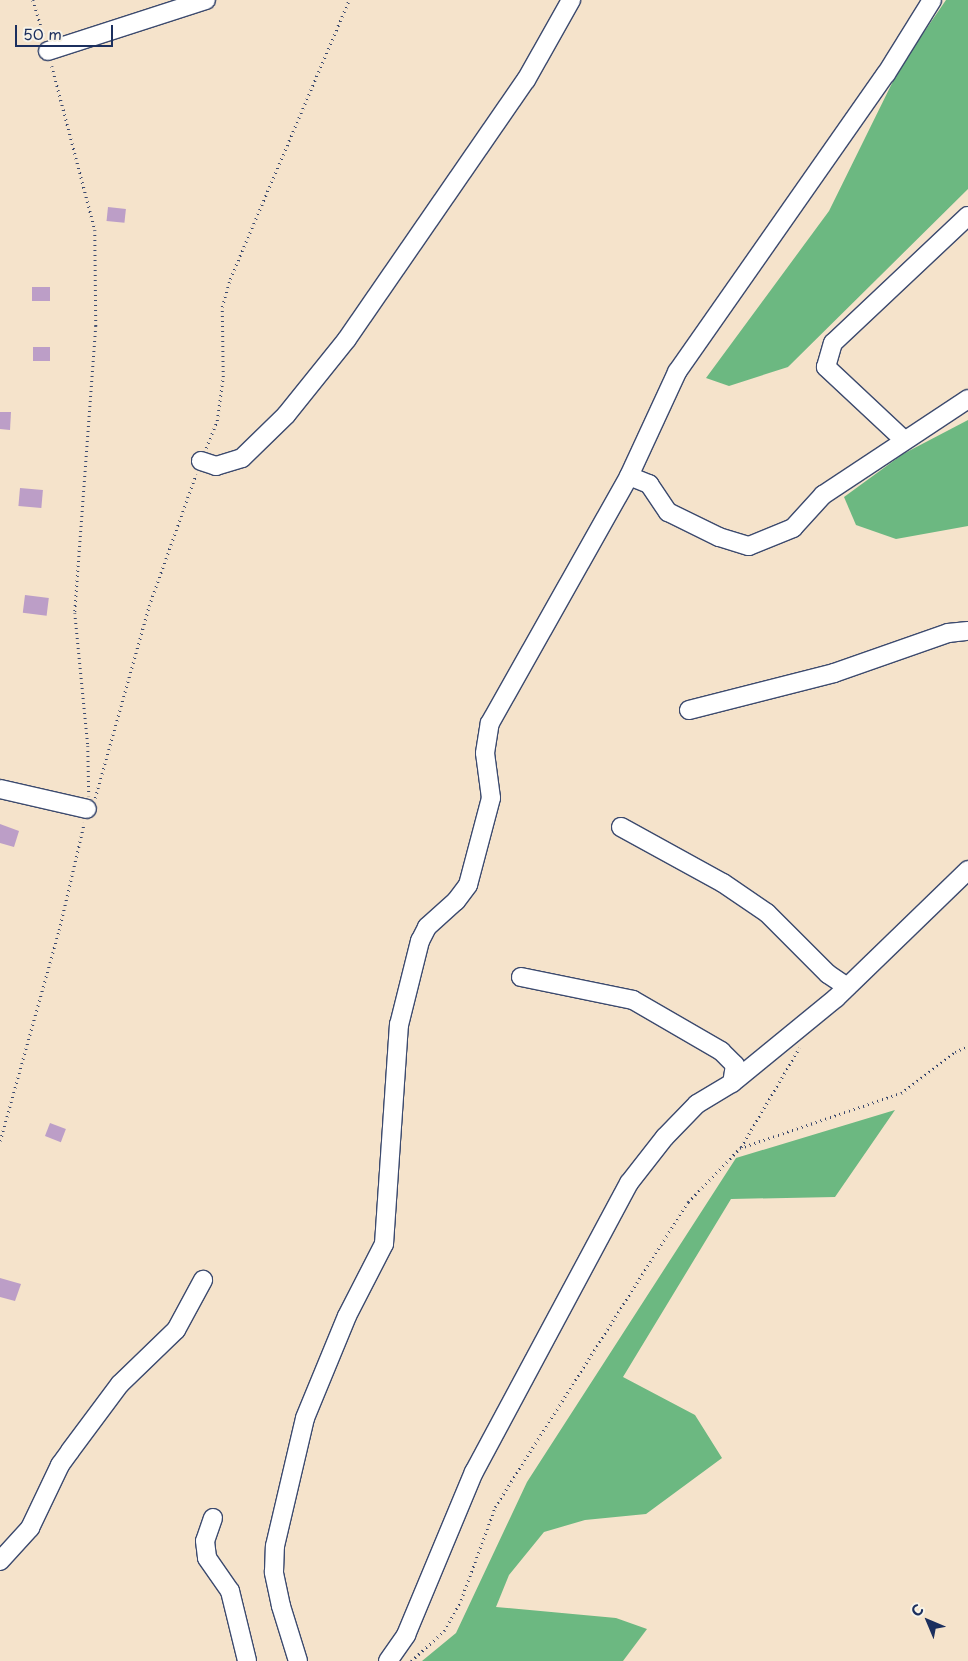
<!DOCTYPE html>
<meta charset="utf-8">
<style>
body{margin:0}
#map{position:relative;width:968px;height:1661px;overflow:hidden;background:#f5e3cb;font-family:"Playpen Sans",sans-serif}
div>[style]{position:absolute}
.forest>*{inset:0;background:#6cb881}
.building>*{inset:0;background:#bc9ec7;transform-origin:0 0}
.path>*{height:2.5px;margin-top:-1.25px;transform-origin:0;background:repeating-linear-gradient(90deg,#3c4a6e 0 1px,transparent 0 5px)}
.roads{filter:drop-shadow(1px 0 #3c4a6e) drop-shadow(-1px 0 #3c4a6e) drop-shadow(0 1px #3c4a6e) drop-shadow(0 -1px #3c4a6e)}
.minor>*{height:18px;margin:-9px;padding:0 9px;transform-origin:9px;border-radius:9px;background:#fff}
span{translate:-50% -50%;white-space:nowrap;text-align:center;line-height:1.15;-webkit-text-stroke:4px #f7f3e8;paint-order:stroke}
.north{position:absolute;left:903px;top:1596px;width:50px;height:50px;-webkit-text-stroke:4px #f7f3e8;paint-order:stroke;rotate:315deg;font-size:14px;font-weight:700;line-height:20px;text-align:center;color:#1b2f5e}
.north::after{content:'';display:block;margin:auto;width:18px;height:22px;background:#1b2f5e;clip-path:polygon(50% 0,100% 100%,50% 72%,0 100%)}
.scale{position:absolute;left:15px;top:25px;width:98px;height:22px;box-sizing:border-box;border:2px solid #1b2f5e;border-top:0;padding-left:6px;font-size:15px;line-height:18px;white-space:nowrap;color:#1b2f5e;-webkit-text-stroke:4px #f7f3e8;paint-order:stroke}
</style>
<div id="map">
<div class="forest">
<i style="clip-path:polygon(946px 0,968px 0,968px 189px,788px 367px,729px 386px,706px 378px,829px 211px,900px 67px)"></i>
<i style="clip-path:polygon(968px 420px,968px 526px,896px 539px,856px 525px,844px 497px,903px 454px)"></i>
<i style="clip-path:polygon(895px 1110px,835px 1197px,731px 1199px,623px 1377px,695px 1415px,722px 1458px,646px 1514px,585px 1520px,544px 1532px,509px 1575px,496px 1607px,616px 1618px,647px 1629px,623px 1661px,422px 1661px,456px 1633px,527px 1482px,736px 1158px)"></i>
</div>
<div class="building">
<i style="left:108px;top:207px;width:18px;height:14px;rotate:6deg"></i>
<i style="left:32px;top:287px;width:18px;height:14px"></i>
<i style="left:33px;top:347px;width:17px;height:14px"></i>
<i style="clip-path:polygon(0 412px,11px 412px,10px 430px,0 429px)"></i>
<i style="left:20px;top:488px;width:23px;height:18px;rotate:5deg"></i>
<i style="left:25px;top:595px;width:24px;height:18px;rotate:7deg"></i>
<i style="clip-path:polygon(0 824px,19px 831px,14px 847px,0 843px)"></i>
<i style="left:50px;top:1123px;width:17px;height:14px;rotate:21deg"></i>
<i style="clip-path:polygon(0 1278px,21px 1284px,15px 1301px,0 1297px)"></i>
</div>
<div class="path">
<i style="left:33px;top:0;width:38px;rotate:73deg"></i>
<i style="left:52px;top:66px;width:170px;rotate:75.3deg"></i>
<i style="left:95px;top:230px;width:96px;rotate:89.4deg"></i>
<i style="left:96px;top:326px;width:288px;rotate:94.2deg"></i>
<i style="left:75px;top:613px;width:134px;rotate:84.4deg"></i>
<i style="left:88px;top:746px;width:50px;rotate:88.9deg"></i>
<i style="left:206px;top:448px;width:29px;rotate:-68deg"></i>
<i style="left:217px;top:421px;width:44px;rotate:-82.2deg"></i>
<i style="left:223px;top:377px;width:70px;rotate:-90.8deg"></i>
<i style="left:222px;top:307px;width:29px;rotate:-74deg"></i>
<i style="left:230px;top:279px;width:303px;rotate:-66.9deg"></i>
<i style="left:95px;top:798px;width:199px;rotate:-74.3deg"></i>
<i style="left:149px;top:606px;width:140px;rotate:-70.4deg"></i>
<i style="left:0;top:1141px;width:219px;rotate:-74.4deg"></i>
<i style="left:59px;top:930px;width:110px;rotate:-76.8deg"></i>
<i style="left:741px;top:1147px;width:115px;rotate:-59.6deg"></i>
<i style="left:411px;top:1661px;width:45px;rotate:-42.3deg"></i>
<i style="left:444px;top:1631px;width:35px;rotate:-61deg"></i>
<i style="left:461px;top:1600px;width:99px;rotate:-69.9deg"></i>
<i style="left:495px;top:1507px;width:361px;rotate:-57.7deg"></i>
<i style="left:688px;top:1202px;width:75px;rotate:-46.1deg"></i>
<i style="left:740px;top:1148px;width:170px;rotate:-18.9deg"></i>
<i style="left:901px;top:1093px;width:68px;rotate:-37.2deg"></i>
<i style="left:955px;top:1052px;width:14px;rotate:-25deg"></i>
</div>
<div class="roads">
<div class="minor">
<i style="left:48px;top:51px;width:166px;rotate:-17.9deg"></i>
<i style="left:904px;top:440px;width:107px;rotate:-136.9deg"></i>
<i style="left:826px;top:367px;width:25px;rotate:-74deg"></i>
<i style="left:833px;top:343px;width:185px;rotate:-43.3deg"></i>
<i style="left:201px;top:461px;width:16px;rotate:18deg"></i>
<i style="left:216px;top:466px;width:27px;rotate:-17deg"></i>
<i style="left:242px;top:458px;width:62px;rotate:-44.3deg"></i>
<i style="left:286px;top:415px;width:97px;rotate:-51.2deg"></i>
<i style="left:347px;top:339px;width:315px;rotate:-55.4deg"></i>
<i style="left:526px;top:80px;width:92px;rotate:-60.6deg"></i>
<i style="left:629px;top:476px;width:22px;rotate:22deg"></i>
<i style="left:649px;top:484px;width:34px;rotate:56deg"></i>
<i style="left:668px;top:512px;width:57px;rotate:26.1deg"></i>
<i style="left:719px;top:537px;width:31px;rotate:17deg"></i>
<i style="left:749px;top:546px;width:48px;rotate:-22.2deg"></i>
<i style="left:793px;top:528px;width:45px;rotate:-47.7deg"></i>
<i style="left:823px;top:495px;width:174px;rotate:-33.5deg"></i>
<i style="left:689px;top:710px;width:150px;rotate:-14.3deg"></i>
<i style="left:834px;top:673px;width:121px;rotate:-19.3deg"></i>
<i style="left:948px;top:633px;width:20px;rotate:-6deg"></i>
<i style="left:0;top:789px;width:89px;rotate:12.9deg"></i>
<i style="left:621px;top:827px;width:116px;rotate:28.8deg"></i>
<i style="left:723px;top:883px;width:53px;rotate:34.3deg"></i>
<i style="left:767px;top:913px;width:86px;rotate:45deg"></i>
<i style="left:828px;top:974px;width:23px;rotate:34deg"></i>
<i style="left:521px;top:977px;width:114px;rotate:11.6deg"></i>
<i style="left:633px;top:1000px;width:102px;rotate:30.1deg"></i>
<i style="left:721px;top:1051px;width:20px;rotate:45deg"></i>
<i style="left:735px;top:1065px;width:18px;rotate:99deg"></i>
<i style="left:213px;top:1518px;width:24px;rotate:109deg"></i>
<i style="left:205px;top:1541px;width:17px;rotate:83deg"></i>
<i style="left:207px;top:1558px;width:40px;rotate:55.1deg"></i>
<i style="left:230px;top:1591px;width:72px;rotate:76.3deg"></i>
<i style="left:0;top:1561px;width:45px;rotate:-47.7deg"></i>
<i style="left:30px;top:1528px;width:70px;rotate:-64.5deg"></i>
<i style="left:60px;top:1465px;width:17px;rotate:-54deg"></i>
<i style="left:70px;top:1451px;width:84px;rotate:-53.3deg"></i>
<i style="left:120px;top:1384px;width:78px;rotate:-44deg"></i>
<i style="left:176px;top:1330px;width:57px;rotate:-61.6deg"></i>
<i style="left:298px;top:1661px;width:58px;rotate:-107.2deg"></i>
<i style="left:281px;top:1606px;width:35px;rotate:-102deg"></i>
<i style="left:274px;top:1572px;width:26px;rotate:-88deg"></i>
<i style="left:275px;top:1546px;width:131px;rotate:-76.8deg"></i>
<i style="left:305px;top:1418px;width:110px;rotate:-67.6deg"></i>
<i style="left:347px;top:1316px;width:81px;rotate:-62.8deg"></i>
<i style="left:384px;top:1244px;width:220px;rotate:-86.1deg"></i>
<i style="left:399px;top:1025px;width:87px;rotate:-76deg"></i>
<i style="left:420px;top:941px;width:16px;rotate:-63deg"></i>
<i style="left:427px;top:927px;width:39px;rotate:-42deg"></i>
<i style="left:456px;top:901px;width:20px;rotate:-53deg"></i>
<i style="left:468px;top:885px;width:90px;rotate:-75.2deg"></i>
<i style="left:491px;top:798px;width:45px;rotate:-97.6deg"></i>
<i style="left:485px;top:753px;width:30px;rotate:-81deg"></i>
<i style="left:490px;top:723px;width:283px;rotate:-60.6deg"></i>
<i style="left:629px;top:476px;width:115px;rotate:-65.2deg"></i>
<i style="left:677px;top:372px;width:364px;rotate:-55deg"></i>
<i style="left:886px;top:74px;width:87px;rotate:-58.1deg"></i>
<i style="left:388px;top:1661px;width:32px;rotate:-55deg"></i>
<i style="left:406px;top:1635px;width:177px;rotate:-67.4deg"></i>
<i style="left:474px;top:1472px;width:328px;rotate:-61.8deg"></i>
<i style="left:629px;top:1183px;width:58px;rotate:-52deg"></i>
<i style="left:665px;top:1137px;width:46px;rotate:-45.9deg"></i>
<i style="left:697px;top:1104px;width:41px;rotate:-31deg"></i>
<i style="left:732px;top:1083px;width:134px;rotate:-39.3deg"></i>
<i style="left:836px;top:998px;width:184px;rotate:-44.1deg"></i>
</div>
</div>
<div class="north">С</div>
<div class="scale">50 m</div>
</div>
